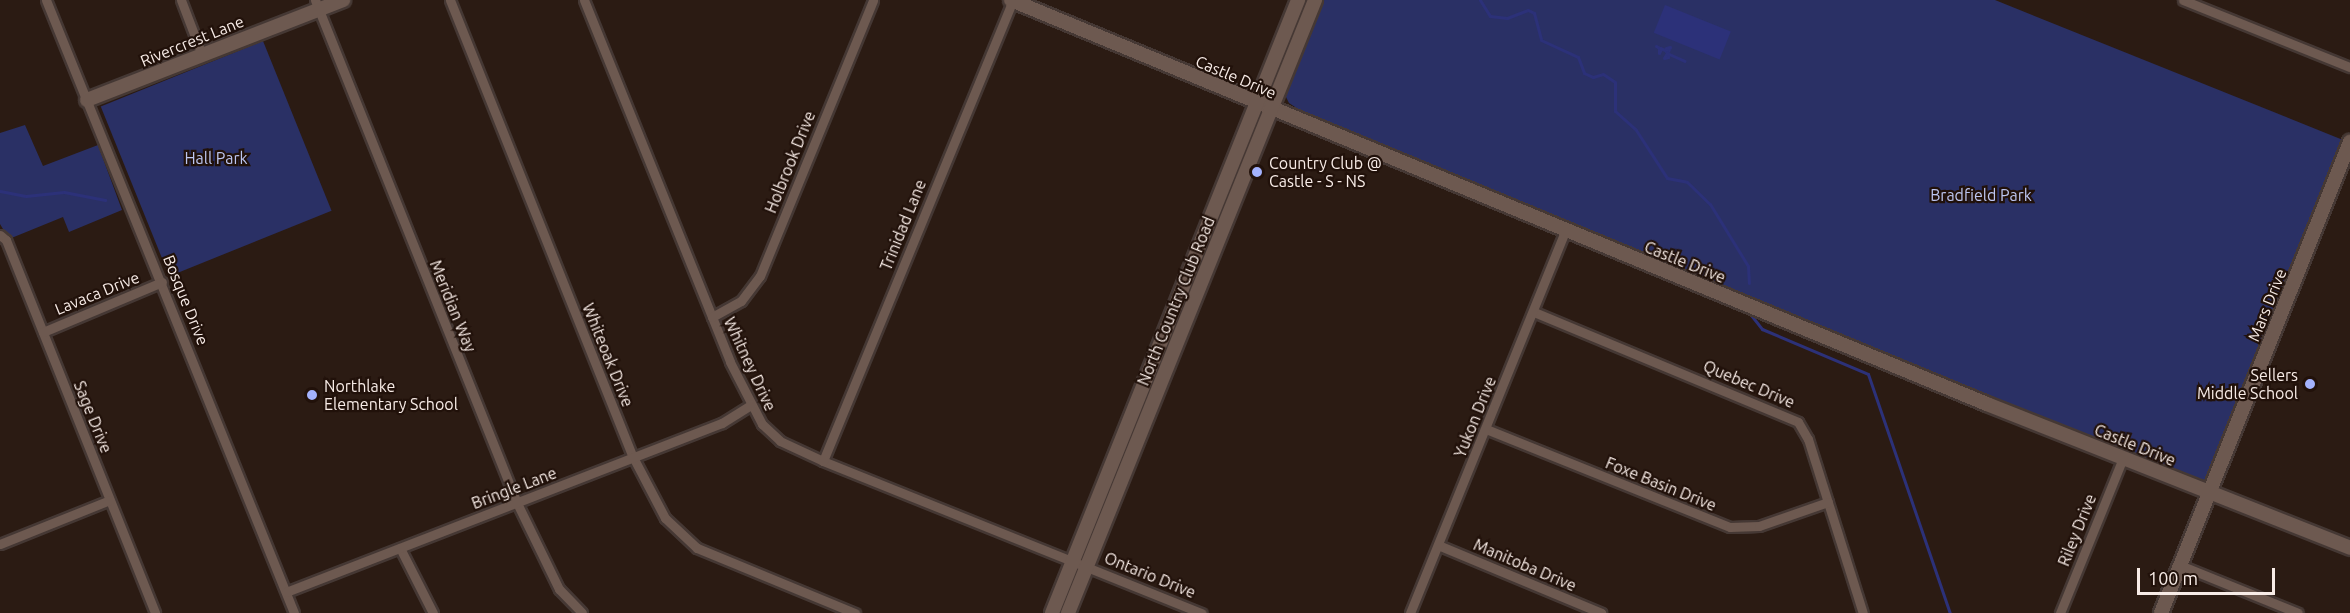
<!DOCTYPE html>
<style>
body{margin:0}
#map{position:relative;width:2350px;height:613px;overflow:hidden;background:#2b1b13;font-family:Ubuntu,sans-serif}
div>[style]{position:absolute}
.green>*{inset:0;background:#2a3065;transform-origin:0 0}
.water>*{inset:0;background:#2c3179;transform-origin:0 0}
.stream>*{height:3px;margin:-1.5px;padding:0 1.5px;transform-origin:1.5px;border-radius:1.5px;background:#2c3179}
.roads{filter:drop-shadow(2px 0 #453834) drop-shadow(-2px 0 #453834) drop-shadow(0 2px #453834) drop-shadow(0 -2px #453834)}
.street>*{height:9px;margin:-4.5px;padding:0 4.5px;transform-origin:4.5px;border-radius:4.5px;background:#6d5950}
.secondary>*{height:14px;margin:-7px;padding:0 7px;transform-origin:7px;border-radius:7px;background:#6d5950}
.dots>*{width:16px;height:16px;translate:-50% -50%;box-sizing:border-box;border:3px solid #21110a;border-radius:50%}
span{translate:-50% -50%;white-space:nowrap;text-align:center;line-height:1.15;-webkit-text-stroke:4.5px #21110a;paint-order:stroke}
.street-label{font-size:16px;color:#f8ece7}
.park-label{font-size:16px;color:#bdc6f1}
.poi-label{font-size:16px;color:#f8ece7}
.left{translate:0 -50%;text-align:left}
.right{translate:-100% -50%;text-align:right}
.scale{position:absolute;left:2137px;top:568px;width:138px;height:27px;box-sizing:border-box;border:3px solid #f8ece7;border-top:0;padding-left:8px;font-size:18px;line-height:21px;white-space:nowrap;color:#f8ece7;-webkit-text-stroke:4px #21110a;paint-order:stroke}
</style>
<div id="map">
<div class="green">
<i style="clip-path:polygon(1322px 0,1995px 0,2343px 140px,2206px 485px,1381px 149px,1304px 113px,1289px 103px,1284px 93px)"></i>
<i style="left:263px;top:41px;width:183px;height:175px;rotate:68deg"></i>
<i style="clip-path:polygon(25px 125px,43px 166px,98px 145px,122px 210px,69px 232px,63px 217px,9px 239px,0 224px,0 133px)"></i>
</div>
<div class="water">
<i style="left:1665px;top:5px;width:71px;height:30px;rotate:22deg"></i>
</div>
<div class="stream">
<i style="left:1480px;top:0;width:19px;rotate:58deg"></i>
<i style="left:1490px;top:16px;width:17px;rotate:7deg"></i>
<i style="left:1507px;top:18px;width:22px;rotate:-21deg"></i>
<i style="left:1528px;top:10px;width:7px;rotate:27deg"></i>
<i style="left:1534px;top:13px;width:28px;rotate:75deg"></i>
<i style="left:1541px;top:40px;width:41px;rotate:24.7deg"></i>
<i style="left:1578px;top:57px;width:17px;rotate:69deg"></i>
<i style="left:1584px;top:73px;width:10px;rotate:24deg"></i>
<i style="left:1593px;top:77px;width:10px;rotate:-17deg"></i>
<i style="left:1603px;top:74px;width:14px;rotate:34deg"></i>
<i style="left:1615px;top:82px;width:29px;rotate:90deg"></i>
<i style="left:1615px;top:111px;width:28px;rotate:42deg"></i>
<i style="left:1636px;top:130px;width:57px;rotate:57.1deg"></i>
<i style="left:1667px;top:178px;width:20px;rotate:11deg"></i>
<i style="left:1687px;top:182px;width:32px;rotate:44deg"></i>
<i style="left:1710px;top:204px;width:73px;rotate:58.5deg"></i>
<i style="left:1748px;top:266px;width:17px;rotate:87deg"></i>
<i style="left:1656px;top:46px;width:6px;rotate:31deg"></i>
<i style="left:1661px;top:49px;width:4px;rotate:117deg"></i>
<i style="left:1659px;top:53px;width:5px;rotate:-90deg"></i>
<i style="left:1659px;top:48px;width:1px"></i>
<i style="left:1660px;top:48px;width:5px;rotate:22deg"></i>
<i style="left:1665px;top:50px;width:1px;rotate:45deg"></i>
<i style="left:1666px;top:51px;width:2px"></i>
<i style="left:1668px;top:51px;width:4px;rotate:-63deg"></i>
<i style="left:1670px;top:47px;width:4px;rotate:166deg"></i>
<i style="left:1666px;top:48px;width:2px;rotate:90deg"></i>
<i style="left:1666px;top:50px;width:2px;rotate:63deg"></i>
<i style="left:1667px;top:52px;width:1px;rotate:90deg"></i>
<i style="left:1667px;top:53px;width:2px;rotate:63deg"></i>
<i style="left:1668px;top:55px;width:2px;rotate:90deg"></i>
<i style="left:1668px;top:57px;width:4px;rotate:166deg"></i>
<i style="left:1664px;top:58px;width:6px;rotate:-59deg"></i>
<i style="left:1667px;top:53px;width:1px;rotate:45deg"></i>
<i style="left:1668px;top:54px;width:1px"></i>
<i style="left:1669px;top:54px;width:17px;rotate:24deg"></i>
<i style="left:0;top:191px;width:26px;rotate:11deg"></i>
<i style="left:26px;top:196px;width:38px;rotate:-6deg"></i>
<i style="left:64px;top:192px;width:42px;rotate:11deg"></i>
<i style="left:1751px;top:315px;width:18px;rotate:52deg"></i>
<i style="left:1762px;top:329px;width:115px;rotate:23deg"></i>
<i style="left:1868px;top:374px;width:253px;rotate:71.1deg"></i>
</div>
<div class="roads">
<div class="street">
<i style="left:46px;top:0;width:661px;rotate:67.97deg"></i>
<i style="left:181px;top:0;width:59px;rotate:69.1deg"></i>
<i style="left:315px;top:0;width:542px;rotate:68.12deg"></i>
<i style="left:517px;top:503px;width:96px;rotate:64deg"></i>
<i style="left:559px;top:589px;width:33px;rotate:46deg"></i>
<i style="left:450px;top:0;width:492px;rotate:68.2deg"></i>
<i style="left:633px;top:457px;width:69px;rotate:62.3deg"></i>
<i style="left:665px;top:518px;width:44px;rotate:43.2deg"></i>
<i style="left:697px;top:548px;width:171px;rotate:22.4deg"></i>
<i style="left:584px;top:0;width:390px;rotate:68deg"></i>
<i style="left:730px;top:362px;width:70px;rotate:62.7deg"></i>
<i style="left:762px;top:424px;width:25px;rotate:43deg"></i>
<i style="left:780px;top:441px;width:47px;rotate:24.9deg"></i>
<i style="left:823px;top:461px;width:408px;rotate:21.9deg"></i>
<i style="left:2183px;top:0;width:180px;rotate:21.9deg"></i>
<i style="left:0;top:235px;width:8px;rotate:40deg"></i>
<i style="left:6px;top:240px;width:402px;rotate:68.2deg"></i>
<i style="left:1534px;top:312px;width:286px;rotate:22.6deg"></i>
<i style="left:1798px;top:422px;width:20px;rotate:60deg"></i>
<i style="left:1808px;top:439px;width:182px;rotate:72.5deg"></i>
<i style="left:712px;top:317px;width:33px;rotate:-29deg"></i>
<i style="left:741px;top:301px;width:31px;rotate:-53deg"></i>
<i style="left:760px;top:276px;width:298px;rotate:-67.7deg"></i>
<i style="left:43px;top:332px;width:129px;rotate:-22.8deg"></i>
<i style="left:1486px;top:429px;width:263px;rotate:21.9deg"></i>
<i style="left:1730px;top:527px;width:29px;rotate:-2deg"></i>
<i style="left:1759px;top:526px;width:73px;rotate:-19.2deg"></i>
<i style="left:823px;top:461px;width:498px;rotate:-67.6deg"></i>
<i style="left:0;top:544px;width:118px;rotate:-21.8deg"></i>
<i style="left:1438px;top:545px;width:177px;rotate:22.6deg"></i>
<i style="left:400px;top:548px;width:73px;rotate:63.1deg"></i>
<i style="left:2180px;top:565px;width:127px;rotate:22.1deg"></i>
<i style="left:286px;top:592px;width:468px;rotate:-21.2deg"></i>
<i style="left:722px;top:423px;width:32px;rotate:-32deg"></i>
<i style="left:1410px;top:613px;width:412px;rotate:-67.9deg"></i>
<i style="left:2060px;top:613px;width:167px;rotate:-67.9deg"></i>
</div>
<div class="secondary">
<i style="left:1011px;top:0;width:1056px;rotate:22.49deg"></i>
<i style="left:1987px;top:404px;width:391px;rotate:21.6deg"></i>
<i style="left:87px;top:100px;width:275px;rotate:-21.3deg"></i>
<i style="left:1052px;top:613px;width:661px;rotate:-68.13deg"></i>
<i style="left:1068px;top:613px;width:661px;rotate:-68.05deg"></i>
<i style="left:2161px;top:613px;width:508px;rotate:-68.14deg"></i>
</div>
</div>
<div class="dots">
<i style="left:1257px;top:172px;background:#a3b2fd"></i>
<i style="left:2310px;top:384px;background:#a3b2fd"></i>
<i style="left:312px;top:395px;background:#a3b2fd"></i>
</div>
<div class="street-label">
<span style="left:192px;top:41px;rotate:-22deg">Rivercrest Lane</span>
<span style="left:1236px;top:77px;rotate:23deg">Castle Drive</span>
<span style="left:790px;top:162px;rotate:-68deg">Holbrook Drive</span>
<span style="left:903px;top:225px;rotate:-68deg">Trinidad Lane</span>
<span style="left:1685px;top:262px;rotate:22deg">Castle Drive</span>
<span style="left:97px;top:293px;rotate:-22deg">Lavaca Drive</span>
<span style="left:186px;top:300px;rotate:68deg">Bosque Drive</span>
<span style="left:1176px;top:301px;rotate:-68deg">North Country Club Road</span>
<span style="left:2267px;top:305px;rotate:-68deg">Mars Drive</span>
<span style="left:453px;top:306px;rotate:68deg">Meridian Way</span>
<span style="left:608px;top:355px;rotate:68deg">Whiteoak Drive</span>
<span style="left:750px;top:364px;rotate:65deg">Whitney Drive</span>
<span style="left:1749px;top:384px;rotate:23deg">Quebec Drive</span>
<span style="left:93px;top:417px;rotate:68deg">Sage Drive</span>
<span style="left:1475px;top:417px;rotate:-68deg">Yukon Drive</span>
<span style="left:2135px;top:445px;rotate:22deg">Castle Drive</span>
<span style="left:1661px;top:484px;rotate:22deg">Foxe Basin Drive</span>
<span style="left:514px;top:488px;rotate:-21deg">Bringle Lane</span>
<span style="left:2077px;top:530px;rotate:-68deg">Riley Drive</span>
<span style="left:1525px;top:565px;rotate:23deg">Manitoba Drive</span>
<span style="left:1150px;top:575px;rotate:22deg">Ontario Drive</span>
</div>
<div class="park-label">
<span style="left:216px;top:158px">Hall Park</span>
<span style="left:1981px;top:195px">Bradfield Park</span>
</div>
<div class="poi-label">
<span class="left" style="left:1269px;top:172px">Country Club @<br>Castle - S - NS</span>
<span class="right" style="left:2298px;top:384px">Sellers<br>Middle School</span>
<span class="left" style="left:324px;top:395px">Northlake<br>Elementary School</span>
</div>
<div class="scale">100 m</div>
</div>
